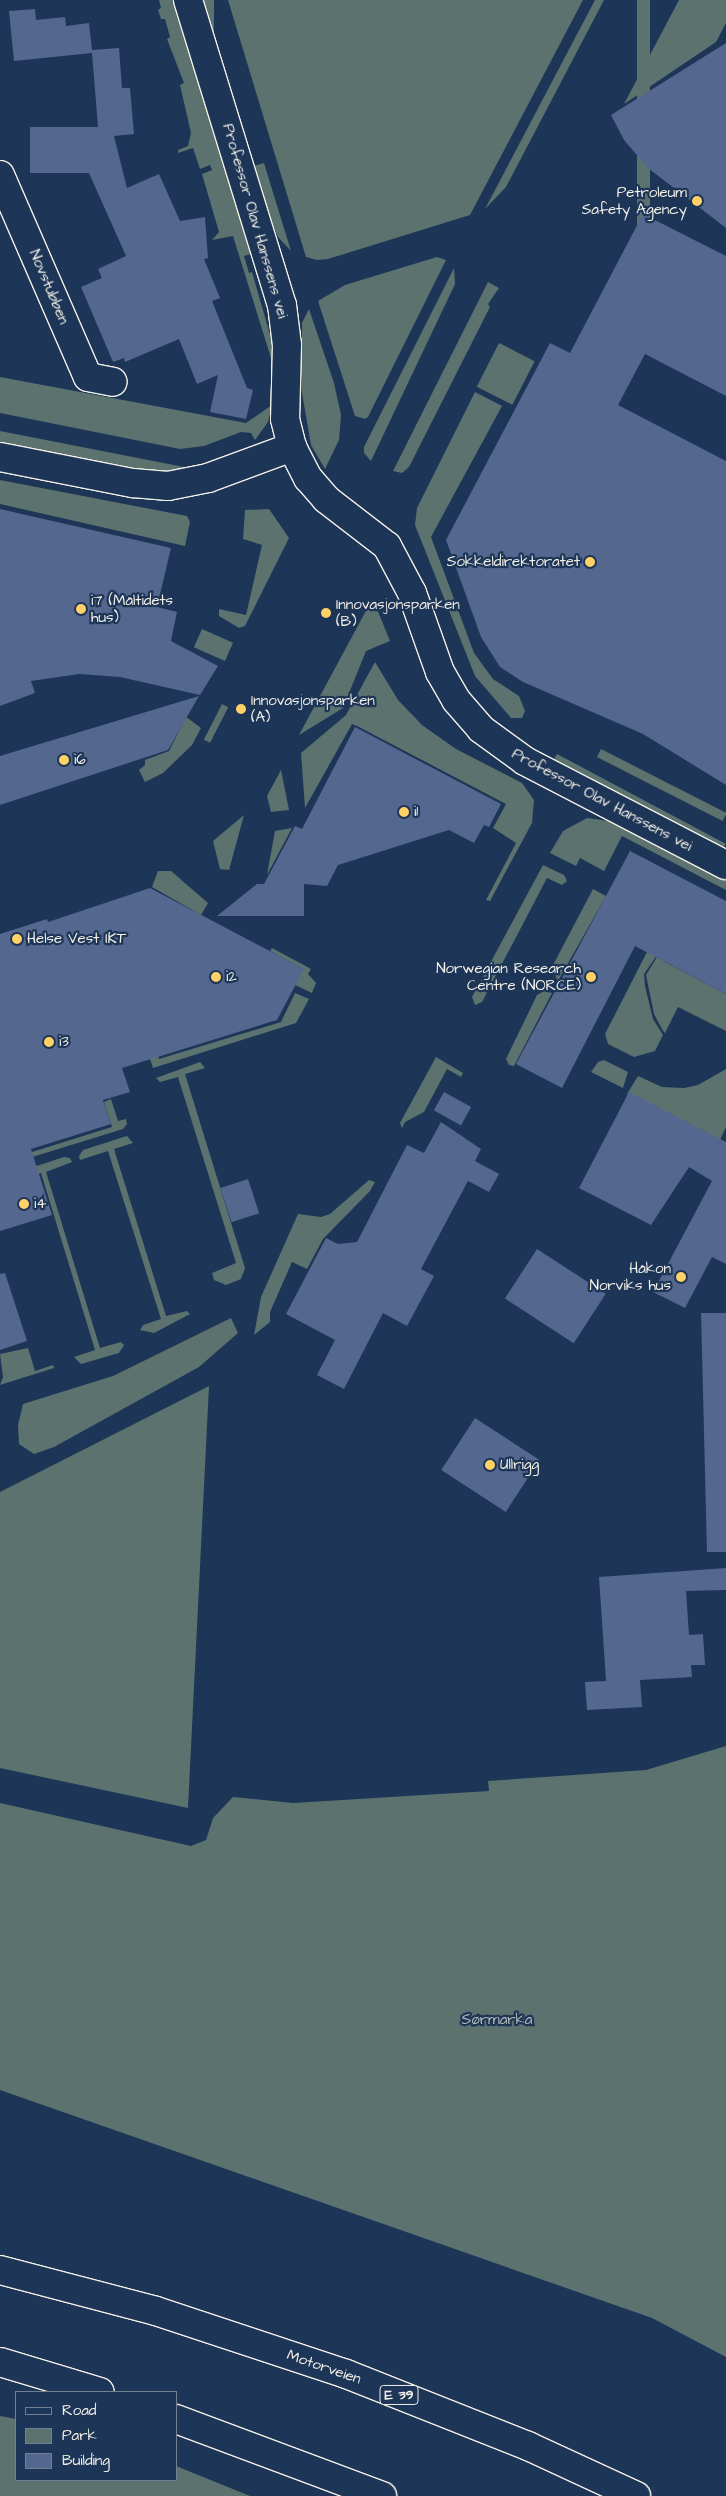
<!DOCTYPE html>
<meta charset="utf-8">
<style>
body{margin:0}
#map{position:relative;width:726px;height:2496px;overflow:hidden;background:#1d3557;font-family:"Architects Daughter",sans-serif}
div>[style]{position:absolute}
.green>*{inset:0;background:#5b726e;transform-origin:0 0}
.building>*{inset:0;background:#54678e;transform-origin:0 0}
.roads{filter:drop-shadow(1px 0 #f4f1e8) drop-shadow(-1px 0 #f4f1e8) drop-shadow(0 1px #f4f1e8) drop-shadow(0 -1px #f4f1e8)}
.minor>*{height:28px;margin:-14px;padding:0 14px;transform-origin:14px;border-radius:14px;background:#1d3557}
.motorway>*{height:28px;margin:-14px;padding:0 14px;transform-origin:14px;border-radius:14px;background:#1d3557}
.dots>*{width:14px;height:14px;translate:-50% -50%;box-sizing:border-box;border:2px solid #1d3557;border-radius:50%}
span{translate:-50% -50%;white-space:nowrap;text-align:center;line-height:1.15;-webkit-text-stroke:4.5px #1d3557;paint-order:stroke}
.shield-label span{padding:1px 4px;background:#1d3557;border:1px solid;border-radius:4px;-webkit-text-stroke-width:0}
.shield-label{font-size:14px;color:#f4f1e8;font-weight:700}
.poi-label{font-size:15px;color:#f4f1e8}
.right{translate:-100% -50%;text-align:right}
.left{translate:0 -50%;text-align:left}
.street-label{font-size:15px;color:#f4f1e8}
.park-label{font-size:15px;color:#b7beb7}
.legend{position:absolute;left:15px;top:2391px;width:162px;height:90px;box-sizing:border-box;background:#1d3557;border:1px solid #738091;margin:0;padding:6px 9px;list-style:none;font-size:15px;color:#f4f1e8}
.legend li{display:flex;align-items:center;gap:10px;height:25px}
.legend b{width:25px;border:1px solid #738091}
</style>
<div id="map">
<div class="green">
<i style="clip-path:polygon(159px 0,175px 0,254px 253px,244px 256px,249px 273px,252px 272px,273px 345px,271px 358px,233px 236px,212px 240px,219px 232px,202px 174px,212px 170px,210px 165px,200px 169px,193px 148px,178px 153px,178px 150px,188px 146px,191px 133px,180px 85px,184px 83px,167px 39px,170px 37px,165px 19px,161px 19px,158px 10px,161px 8px)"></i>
<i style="left:202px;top:0;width:12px;height:140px"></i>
<i style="clip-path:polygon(228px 0,583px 0,470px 215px,328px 259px,317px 260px,306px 257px)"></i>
<i style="clip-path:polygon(595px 0,604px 0,506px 187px,485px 209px)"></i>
<i style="left:637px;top:0;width:13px;height:226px"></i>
<i style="clip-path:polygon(679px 0,726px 0,726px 23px,716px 42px,624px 104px)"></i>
<i style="clip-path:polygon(264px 163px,291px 251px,278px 237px,267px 211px,254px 166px)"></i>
<i style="clip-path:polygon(437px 257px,446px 260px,368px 417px,365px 419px,355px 416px,318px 301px,345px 285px)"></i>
<i style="clip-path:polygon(454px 268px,455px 284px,371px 461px,364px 453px,364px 447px)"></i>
<i style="clip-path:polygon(488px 282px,499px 288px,488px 304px,490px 307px,409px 467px,402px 473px,393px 471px)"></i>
<i style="clip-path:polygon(309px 309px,334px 383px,341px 415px,339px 440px,325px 469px,311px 445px,301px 387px,302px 323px)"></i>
<i style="left:499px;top:343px;width:40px;height:49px;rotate:27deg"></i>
<i style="clip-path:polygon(0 377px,246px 423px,272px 405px,268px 422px,255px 440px,251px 433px,241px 432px,204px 446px,180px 449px,0 413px)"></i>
<i style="clip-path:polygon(475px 392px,502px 406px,431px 537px,474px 653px,493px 679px,519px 696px,525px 711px,522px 718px,511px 718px,475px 676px,415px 525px,417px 508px)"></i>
<i style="clip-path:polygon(0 431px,184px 467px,184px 473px,142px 471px,0 442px)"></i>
<i style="clip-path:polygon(0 480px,187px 516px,190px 522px,185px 546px,0 504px)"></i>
<i style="clip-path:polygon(269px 509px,289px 538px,245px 626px,239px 628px,219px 616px,219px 609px,246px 615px,262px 545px,243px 539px,245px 510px)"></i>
<i style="clip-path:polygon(368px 607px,377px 609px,390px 641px,366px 651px,343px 708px,299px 735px)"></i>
<i style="left:202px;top:629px;width:34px;height:20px;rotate:24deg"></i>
<i style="clip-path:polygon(375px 662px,398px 700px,422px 725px,456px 749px,522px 783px,534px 800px,532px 823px,490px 901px,486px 900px,516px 843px,493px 828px,506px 804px,359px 727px,352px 724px,305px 808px,301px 753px,346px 715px)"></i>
<i style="left:222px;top:704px;width:7px;height:40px;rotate:27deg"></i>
<i style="clip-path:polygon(186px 717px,201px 728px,192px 745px,163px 773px,145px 782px,139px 770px,145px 765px,145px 760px,169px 751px)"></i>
<i style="left:601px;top:749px;width:141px;height:9px;rotate:27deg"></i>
<i style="left:557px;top:754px;width:191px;height:8px;rotate:28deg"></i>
<i style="clip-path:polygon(281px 770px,289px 810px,271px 812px,267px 796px)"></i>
<i style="clip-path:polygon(244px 815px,229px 870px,220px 869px,213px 841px)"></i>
<i style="clip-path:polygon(587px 818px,616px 822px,726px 880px,726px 890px,622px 836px,604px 871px,580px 858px,576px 866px,550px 853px,563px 831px)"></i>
<i style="clip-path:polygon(292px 828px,267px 875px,275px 831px)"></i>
<i style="clip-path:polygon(543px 865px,564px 875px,567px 881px,562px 885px,547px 878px,482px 1002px,475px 1005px,472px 997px)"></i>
<i style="clip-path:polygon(158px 871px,171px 871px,208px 903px,201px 915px,152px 887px)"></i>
<i style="clip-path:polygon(593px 889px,606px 896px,558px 981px,553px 971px,553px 965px)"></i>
<i style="clip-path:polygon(272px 948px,311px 969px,308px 974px,316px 983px,312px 993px,295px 985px,303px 969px,270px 951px)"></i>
<i style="clip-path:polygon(648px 950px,657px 955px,644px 974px,645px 986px,653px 1019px,663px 1035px,655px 1051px,634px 1057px,608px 1044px,605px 1034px)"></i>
<i style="clip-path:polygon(660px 952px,663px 961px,726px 994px,726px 1031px,678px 1007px,665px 1033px,663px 1031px,654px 1014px,646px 975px)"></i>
<i style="clip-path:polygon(544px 991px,552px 993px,514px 1066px,509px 1065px,506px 1059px,537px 995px)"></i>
<i style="clip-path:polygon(295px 993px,309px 999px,296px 1023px,153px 1068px,132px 1004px,141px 1001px,159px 1059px,281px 1022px)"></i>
<i style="clip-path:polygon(436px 1057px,463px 1073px,461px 1077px,447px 1069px,424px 1112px,405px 1122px,402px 1128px,400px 1123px)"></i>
<i style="clip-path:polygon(604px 1060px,628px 1072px,623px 1088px,591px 1072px,598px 1062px)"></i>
<i style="clip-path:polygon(200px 1062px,205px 1068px,185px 1074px,245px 1268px,241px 1279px,226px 1285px,214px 1280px,212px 1273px,236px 1263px,178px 1077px,160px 1082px,156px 1078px)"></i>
<i style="clip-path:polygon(726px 1069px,726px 1127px,719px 1142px,627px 1094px,638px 1076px,662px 1087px,684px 1088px,698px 1085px)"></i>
<i style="clip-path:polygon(111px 1099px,118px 1121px,126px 1119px,127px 1124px,123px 1129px,0 1167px,0 1162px,112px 1127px,104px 1102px)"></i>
<i style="clip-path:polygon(127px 1136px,133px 1143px,114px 1149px,166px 1316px,187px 1311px,190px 1314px,154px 1333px,140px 1330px,143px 1325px,161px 1319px,108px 1151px,80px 1160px,79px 1156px,83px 1150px)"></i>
<i style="clip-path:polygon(64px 1157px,70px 1158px,72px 1162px,46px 1172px,100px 1348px,121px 1342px,124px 1345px,119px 1353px,81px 1364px,74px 1357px,95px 1350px,41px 1173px,13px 1181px,15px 1173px)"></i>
<i style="clip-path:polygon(369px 1180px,375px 1182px,370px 1191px,323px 1239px,307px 1269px,292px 1262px,270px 1312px,270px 1322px,254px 1335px,261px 1297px,298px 1214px,321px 1217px,330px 1214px)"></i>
<i style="clip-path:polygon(231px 1318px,238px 1333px,199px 1367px,54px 1447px,34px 1454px,19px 1444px,18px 1425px,23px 1404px,113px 1376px)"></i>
<i style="clip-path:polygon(28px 1348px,35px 1371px,53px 1365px,54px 1368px,0 1385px,3px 1377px,0 1354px)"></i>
<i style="clip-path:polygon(209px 1386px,188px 1808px,0 1768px,0 1492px)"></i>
<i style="clip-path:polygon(726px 1746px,726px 2357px,652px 2318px,0 2090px,0 1803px,191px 1846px,206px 1840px,213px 1818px,233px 1797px,293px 1803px,489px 1791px,488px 1781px,646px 1770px)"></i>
<i style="clip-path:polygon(0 2416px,16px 2419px,16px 2480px,176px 2480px,176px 2466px,250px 2496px,0 2496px)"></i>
</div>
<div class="building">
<i style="clip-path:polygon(35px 9px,36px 20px,65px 17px,66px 26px,89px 23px,92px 50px,119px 48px,122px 88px,130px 88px,134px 134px,114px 136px,127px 188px,159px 174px,180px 221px,205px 217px,208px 258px,204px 259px,220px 298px,212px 301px,247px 388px,253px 390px,246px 419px,210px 412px,218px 375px,197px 384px,179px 339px,125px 362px,124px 358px,113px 362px,81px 287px,102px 278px,98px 269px,126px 256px,89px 173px,30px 173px,30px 127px,98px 127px,92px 53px,14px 61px,9px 11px)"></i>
<i style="clip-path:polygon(726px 43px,726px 228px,648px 168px,624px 140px,611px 115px)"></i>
<i style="clip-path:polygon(643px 214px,726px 256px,726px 396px,645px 354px,618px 405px,726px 461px,726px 785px,643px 734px,523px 682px,500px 667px,481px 637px,446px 540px,550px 343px,570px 353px)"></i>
<i style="clip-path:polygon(0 509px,171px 548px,157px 607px,177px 612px,171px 641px,218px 666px,200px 695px,120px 677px,79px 674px,31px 681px,35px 693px,0 706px)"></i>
<i style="clip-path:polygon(199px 696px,168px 750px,0 805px,0 756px)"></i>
<i style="clip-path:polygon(355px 727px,501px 804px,489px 827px,484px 825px,474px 843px,449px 830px,338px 865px,327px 886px,304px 884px,304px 916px,217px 916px,257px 884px,264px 884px,295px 826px,302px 829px)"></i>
<i style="clip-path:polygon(630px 851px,726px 901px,726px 994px,635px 946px,562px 1088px,516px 1064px)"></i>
<i style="clip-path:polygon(150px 888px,304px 969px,277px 1020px,122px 1068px,130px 1092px,103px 1100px,111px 1124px,31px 1149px,52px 1215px,0 1231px,0 934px,47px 919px,48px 922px)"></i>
<i style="left:444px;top:1092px;width:31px;height:21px;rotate:29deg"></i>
<i style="clip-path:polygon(629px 1092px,726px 1142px,726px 1264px,712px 1257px,685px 1308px,653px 1292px,712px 1181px,689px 1167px,651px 1225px,579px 1188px)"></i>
<i style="clip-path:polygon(441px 1122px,481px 1149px,475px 1161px,499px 1174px,489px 1192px,468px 1181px,421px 1269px,434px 1276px,407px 1326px,383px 1313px,344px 1389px,317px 1375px,335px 1340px,286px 1314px,326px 1238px,338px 1244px,357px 1242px,407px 1145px,424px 1153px)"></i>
<i style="left:248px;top:1179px;width:36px;height:29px;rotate:72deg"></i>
<i style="left:537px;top:1249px;width:82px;height:59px;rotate:33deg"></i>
<i style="clip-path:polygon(5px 1273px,27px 1341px,0 1350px,0 1274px)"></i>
<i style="clip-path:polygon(701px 1313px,726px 1313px,726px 1552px,707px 1552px)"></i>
<i style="left:475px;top:1418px;width:77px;height:62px;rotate:33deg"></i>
<i style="clip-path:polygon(726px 1568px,726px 1590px,686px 1591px,689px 1635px,703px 1634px,705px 1665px,691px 1665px,692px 1677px,640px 1680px,642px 1707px,587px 1710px,585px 1682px,606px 1681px,599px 1577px)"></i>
</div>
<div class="roads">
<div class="minor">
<i style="left:188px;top:0;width:319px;rotate:72.9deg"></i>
<i style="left:282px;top:305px;width:40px;rotate:82.9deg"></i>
<i style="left:287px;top:345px;width:74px;rotate:91.5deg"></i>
<i style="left:285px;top:419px;width:29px;rotate:76deg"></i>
<i style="left:292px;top:447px;width:35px;rotate:63deg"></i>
<i style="left:308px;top:478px;width:28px;rotate:49deg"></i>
<i style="left:326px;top:499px;width:77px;rotate:37.6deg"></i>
<i style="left:387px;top:546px;width:53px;rotate:62deg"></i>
<i style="left:412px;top:593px;width:84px;rotate:70.5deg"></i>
<i style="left:440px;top:672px;width:32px;rotate:60deg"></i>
<i style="left:456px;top:700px;width:38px;rotate:49deg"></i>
<i style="left:481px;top:729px;width:54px;rotate:36deg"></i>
<i style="left:525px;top:761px;width:226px;rotate:27.4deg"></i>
<i style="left:0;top:175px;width:220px;rotate:66.5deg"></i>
<i style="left:88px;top:377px;width:25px;rotate:11deg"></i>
<i style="left:0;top:457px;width:136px;rotate:11.1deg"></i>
<i style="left:133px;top:483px;width:35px;rotate:5deg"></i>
<i style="left:168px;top:486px;width:41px;rotate:-11.3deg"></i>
<i style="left:208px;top:478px;width:90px;rotate:-20.3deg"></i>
</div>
<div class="motorway">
<i style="left:0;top:2270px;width:161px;rotate:14.7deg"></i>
<i style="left:156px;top:2311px;width:200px;rotate:18.3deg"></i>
<i style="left:346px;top:2374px;width:196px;rotate:21.6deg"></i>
<i style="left:528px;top:2446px;width:119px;rotate:24.8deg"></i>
<i style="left:0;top:2362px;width:104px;rotate:16.7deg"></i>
<i style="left:176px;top:2419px;width:220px;rotate:20.5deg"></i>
</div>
</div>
<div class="dots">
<i style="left:697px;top:201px;background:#ffd166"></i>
<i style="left:590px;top:562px;background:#ffd166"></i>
<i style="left:81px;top:609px;background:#ffd166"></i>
<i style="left:326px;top:613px;background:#ffd166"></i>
<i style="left:241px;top:709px;background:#ffd166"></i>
<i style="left:64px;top:760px;background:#ffd166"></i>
<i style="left:404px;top:812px;background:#ffd166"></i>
<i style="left:17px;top:939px;background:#ffd166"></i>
<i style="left:216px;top:977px;background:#ffd166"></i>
<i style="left:591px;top:977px;background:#ffd166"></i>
<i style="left:49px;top:1042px;background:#ffd166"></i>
<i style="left:24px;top:1204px;background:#ffd166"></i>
<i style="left:681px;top:1277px;background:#ffd166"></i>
<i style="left:490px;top:1465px;background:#ffd166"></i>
</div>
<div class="shield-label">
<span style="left:399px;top:2395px">E 39</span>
</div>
<div class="poi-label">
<span class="right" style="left:687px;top:201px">Petroleum<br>Safety Agency</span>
<span class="right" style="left:580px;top:562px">Sokkeldirektoratet</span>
<span class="left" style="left:91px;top:609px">i7 (Måltidets<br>hus)</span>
<span class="left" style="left:336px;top:613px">Innovasjonsparken<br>(B)</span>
<span class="left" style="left:251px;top:709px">Innovasjonsparken<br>(A)</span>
<span class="left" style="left:74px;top:760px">i6</span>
<span class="left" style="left:414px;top:812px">i1</span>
<span class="left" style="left:27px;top:939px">Helse Vest IKT</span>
<span class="right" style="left:581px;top:977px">Norwegian Research<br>Centre (NORCE)</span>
<span class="left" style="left:226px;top:977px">i2</span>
<span class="left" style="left:59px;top:1042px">i3</span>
<span class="left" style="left:34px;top:1204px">i4</span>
<span class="right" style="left:671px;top:1277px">Håkon<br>Norviks hus</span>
<span class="left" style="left:500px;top:1465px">Ullrigg</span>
</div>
<div class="street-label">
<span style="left:255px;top:221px;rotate:74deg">Professor Olav Hanssens vei</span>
<span style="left:49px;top:287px;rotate:67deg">Novstubben</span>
<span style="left:602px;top:800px;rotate:28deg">Professor Olav Hanssens vei</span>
<span style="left:324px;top:2367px;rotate:19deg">Motorveien</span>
</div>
<div class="park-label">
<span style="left:497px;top:2020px">Sørmarka</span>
</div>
<ul class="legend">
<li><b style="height:6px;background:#1d3557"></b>Road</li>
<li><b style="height:14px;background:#5b726e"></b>Park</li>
<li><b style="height:14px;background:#54678e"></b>Building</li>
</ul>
</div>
